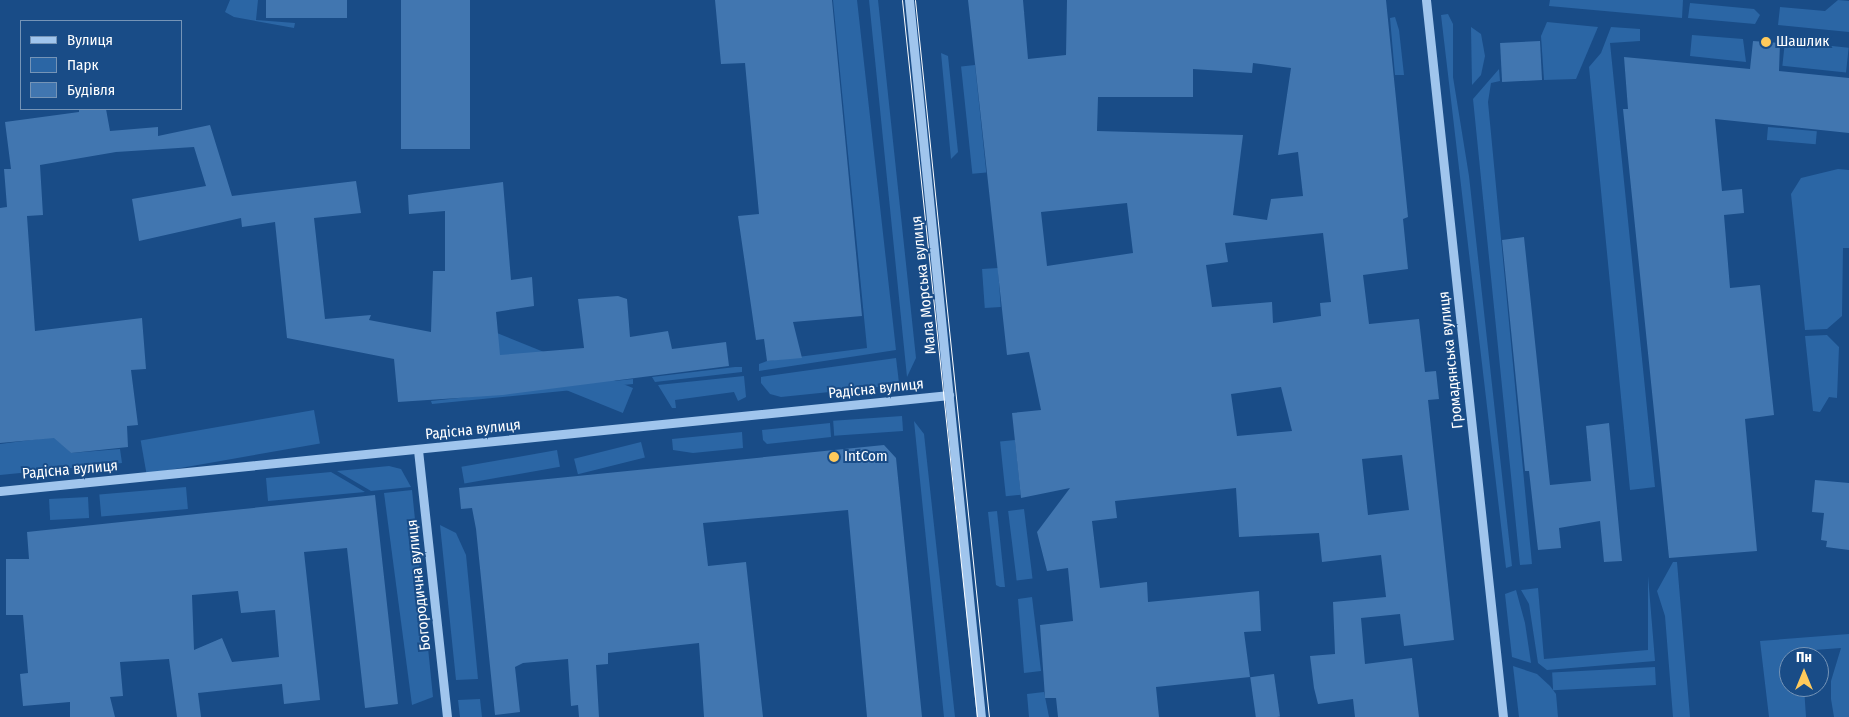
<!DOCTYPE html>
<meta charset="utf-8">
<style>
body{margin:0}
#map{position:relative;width:1849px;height:717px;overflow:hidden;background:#194c87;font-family:"Fira Sans Condensed",sans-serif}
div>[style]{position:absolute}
.green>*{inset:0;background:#2b66a5;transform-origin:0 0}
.building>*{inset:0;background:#4176b0;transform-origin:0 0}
.minor>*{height:9px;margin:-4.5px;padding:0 4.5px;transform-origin:4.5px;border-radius:4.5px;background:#a0c5ed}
.tram>*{height:1px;margin:-0.5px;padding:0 0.5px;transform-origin:0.5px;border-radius:0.5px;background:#fff}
.dots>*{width:14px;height:14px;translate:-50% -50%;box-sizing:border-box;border:2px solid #194c87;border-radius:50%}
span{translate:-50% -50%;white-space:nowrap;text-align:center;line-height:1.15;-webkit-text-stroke:4px #194c87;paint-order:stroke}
.poi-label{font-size:15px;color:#fff}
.left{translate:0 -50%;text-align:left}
.street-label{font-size:15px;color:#fff}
.legend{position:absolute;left:20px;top:20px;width:162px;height:90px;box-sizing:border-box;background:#194c87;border:1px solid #7594b7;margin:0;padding:6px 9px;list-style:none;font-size:15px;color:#fff}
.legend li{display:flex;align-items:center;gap:10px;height:25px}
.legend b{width:25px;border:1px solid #7594b7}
.north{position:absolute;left:1779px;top:647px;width:50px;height:50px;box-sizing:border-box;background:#194c87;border:1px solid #7594b7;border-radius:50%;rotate:0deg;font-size:14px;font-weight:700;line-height:20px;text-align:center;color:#fff}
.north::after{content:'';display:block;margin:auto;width:18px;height:22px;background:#ffca5b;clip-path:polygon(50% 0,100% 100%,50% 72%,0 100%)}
</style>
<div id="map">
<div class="green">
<i style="clip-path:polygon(230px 0,258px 0,256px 20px,295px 23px,294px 28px,234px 17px,225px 12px)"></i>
<i style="clip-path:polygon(833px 0,857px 0,896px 350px,759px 371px,759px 364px,767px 361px,867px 348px)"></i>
<i style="clip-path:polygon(869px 0,878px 0,916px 358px,907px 377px)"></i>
<i style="clip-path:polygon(1550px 0,1683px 0,1682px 18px,1549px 6px)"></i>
<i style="clip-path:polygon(1838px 0,1849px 1px,1849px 32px,1778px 25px,1780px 7px,1825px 11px)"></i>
<i style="clip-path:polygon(1690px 3px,1754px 9px,1760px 15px,1755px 24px,1688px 18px)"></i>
<i style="clip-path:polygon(1448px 14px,1453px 24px,1453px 77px,1469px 176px,1512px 566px,1506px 568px,1441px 15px)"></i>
<i style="clip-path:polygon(1395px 17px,1399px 30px,1404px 75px,1395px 75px,1390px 18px)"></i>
<i style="clip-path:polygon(1547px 22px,1598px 27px,1576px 79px,1544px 80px,1541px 36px)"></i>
<i style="clip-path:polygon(1471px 27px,1481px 34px,1485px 56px,1481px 75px,1472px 85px)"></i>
<i style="clip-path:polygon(1611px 27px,1640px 29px,1640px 41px,1610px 43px,1655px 487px,1630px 490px,1589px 67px,1601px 53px)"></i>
<i style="clip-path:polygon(1692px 35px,1743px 39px,1746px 62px,1690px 56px)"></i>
<i style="left:1785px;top:41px;width:64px;height:25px;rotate:6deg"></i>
<i style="clip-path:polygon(941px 53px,948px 56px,958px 152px,951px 159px)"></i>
<i style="left:975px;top:65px;width:108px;height:14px;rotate:84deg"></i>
<i style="clip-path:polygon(1499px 69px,1500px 81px,1491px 83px,1488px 102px,1532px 564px,1520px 565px,1473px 99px)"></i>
<i style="left:1768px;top:127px;width:49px;height:13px;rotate:5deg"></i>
<i style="clip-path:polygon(1838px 169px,1849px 170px,1849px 248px,1843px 248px,1842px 316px,1827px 329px,1805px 330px,1791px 194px,1801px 178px)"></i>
<i style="left:998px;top:268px;width:39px;height:16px;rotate:86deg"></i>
<i style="clip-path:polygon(1827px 335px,1839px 347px,1837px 398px,1829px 397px,1820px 412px,1813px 411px,1805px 336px)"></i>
<i style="clip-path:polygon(896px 358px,899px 383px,888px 386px,781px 397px,770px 394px,761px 383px,761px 377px)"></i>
<i style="clip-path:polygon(735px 367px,742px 367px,742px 372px,655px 382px,652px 377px)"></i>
<i style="clip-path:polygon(744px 376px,746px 397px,738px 401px,734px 392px,675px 400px,676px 408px,672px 408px,658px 385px)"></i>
<i style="clip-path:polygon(633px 379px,633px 384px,432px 404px,431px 401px)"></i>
<i style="left:633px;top:388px;width:27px;height:200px;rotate:112deg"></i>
<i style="left:314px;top:410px;width:34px;height:176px;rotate:80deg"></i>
<i style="left:902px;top:416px;width:15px;height:69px;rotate:86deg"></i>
<i style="clip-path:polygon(914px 421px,924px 434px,955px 717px,944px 717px)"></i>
<i style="clip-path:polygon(830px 423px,831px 437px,767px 444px,763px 440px,762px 430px)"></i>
<i style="clip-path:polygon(742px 432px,743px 448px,693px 453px,673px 450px,672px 439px)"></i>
<i style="clip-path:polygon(54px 437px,71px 453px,120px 449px,122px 463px,0 475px,0 444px)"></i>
<i style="left:1015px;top:440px;width:55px;height:15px;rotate:84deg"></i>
<i style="left:641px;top:442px;width:16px;height:69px;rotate:76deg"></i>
<i style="left:557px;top:450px;width:17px;height:97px;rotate:80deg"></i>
<i style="clip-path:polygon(389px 466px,401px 469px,411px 487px,371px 491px,337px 471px)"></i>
<i style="clip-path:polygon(331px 472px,365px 492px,268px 501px,266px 478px)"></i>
<i style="left:186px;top:487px;width:22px;height:87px;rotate:85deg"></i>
<i style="clip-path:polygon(412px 490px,433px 697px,412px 705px,384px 493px)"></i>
<i style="left:88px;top:497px;width:21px;height:39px;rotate:87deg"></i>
<i style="left:1024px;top:509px;width:70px;height:16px;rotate:83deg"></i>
<i style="clip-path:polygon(997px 511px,1005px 587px,1000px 587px,996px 585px,988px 512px)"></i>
<i style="clip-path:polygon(440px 525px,456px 533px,466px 555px,478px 679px,456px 680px)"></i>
<i style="clip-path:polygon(1673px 562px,1677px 562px,1690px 717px,1673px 717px,1665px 616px,1657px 591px)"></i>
<i style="clip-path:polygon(1648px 576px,1655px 661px,1547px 670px,1538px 663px,1529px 604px,1521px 590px,1538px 588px,1544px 659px,1648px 650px)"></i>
<i style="clip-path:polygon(1516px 590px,1525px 623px,1531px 663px,1512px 657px,1505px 594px)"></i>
<i style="clip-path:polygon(1032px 597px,1041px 671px,1024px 673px,1018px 599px)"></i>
<i style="clip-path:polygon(1849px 634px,1849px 717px,1834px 717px,1831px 699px,1831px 681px,1841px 648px,1801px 651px,1801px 657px,1789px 657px,1789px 687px,1804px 687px,1806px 717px,1769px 717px,1760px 641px)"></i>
<i style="clip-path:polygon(1513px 666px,1537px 674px,1550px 686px,1556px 694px,1558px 717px,1519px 717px)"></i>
<i style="left:1655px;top:667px;width:18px;height:103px;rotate:87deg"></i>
<i style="clip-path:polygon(1044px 692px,1049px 717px,1029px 717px,1027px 694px)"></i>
<i style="clip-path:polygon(480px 699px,482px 717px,460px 717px,458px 700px)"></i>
</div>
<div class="building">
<i style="left:266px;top:0;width:81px;height:18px"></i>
<i style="left:401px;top:0;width:69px;height:149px"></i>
<i style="clip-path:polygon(715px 0,832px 0,862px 316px,793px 322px,802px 358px,767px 361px,764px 339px,756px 340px,738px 216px,759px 214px,745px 63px,721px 64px)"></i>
<i style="clip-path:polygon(evenodd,968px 0,1023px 0,1028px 59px,1066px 55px,1067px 0,1386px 0,1408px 217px,1403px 219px,1408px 269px,1363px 275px,1369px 324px,1419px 319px,1425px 372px,1436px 371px,1439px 399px,1428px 400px,1454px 640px,1404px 646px,1400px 614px,1361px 618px,1365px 664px,1412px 658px,1419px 717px,1355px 717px,1353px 699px,1318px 704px,1314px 688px,1310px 656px,1335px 654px,1333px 602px,1386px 597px,1381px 555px,1322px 562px,1319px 533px,1239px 537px,1236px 488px,1115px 501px,1117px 518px,1092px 521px,1100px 588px,1147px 582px,1148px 602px,1259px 591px,1261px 631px,1244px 632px,1250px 677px,1156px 687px,1159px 717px,1058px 717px,1056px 698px,1045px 698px,1040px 625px,1073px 621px,1068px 568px,1047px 571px,1037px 532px,1070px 488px,1021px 498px,1012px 413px,1041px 410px,1029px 352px,1007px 355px,968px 0,1253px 63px,1291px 68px,1278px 155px,1298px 152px,1303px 196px,1271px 199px,1267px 220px,1233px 215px,1243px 135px,1097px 131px,1098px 97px,1193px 97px,1193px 69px,1252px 73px,1253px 63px,968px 0,1127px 203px,1133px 253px,1047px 266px,1041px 212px,1127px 203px,968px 0,1323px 233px,1331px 302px,1320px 303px,1321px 316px,1273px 323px,1272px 302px,1212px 307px,1206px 265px,1228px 262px,1225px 243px,1323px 233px,968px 0,1281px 387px,1292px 431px,1237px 436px,1231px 394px,1281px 387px,968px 0,1402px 455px,1409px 510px,1368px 515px,1362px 459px,1402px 455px)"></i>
<i style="left:1540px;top:41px;width:39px;height:40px;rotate:87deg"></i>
<i style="clip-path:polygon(1753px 41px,1780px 43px,1779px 71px,1849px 78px,1849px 133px,1715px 119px,1722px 191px,1742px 189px,1744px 213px,1724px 215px,1730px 288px,1760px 285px,1774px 415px,1745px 419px,1757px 551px,1669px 558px,1623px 109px,1628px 109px,1624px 57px,1750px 69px)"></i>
<i style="clip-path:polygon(79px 109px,106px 109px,110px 131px,158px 127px,158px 136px,210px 125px,232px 196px,356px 181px,361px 213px,314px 218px,325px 319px,371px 315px,369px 320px,431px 332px,433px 271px,445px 271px,445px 211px,409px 214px,408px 195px,503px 182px,511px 280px,532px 277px,534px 306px,496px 312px,500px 355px,584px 348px,578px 299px,618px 296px,627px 299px,630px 337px,668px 331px,672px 349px,726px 342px,729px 366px,503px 395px,398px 402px,394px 359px,287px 338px,275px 222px,242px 227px,241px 218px,139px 241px,132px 199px,206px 186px,194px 147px,116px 152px,40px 165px,43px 215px,27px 216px,35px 331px,142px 318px,146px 369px,131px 370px,138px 425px,127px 426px,128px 447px,71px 453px,54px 438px,0 443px,0 208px,7px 207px,4px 169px,11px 169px,5px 122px,79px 112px)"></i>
<i style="clip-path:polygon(1524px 237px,1550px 485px,1591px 481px,1586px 426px,1609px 423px,1622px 561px,1604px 562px,1600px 521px,1559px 528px,1561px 548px,1538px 550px,1529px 471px,1525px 471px,1502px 240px)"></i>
<i style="clip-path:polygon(884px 445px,896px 458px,922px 717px,867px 717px,848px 510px,703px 523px,708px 566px,746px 562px,763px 717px,704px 717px,699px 643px,608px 653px,608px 664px,596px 665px,599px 717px,579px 717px,578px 705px,571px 706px,568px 659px,523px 663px,515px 667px,520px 712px,495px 715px,476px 529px,472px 508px,461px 509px,459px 488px)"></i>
<i style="clip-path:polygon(1815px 480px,1849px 483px,1849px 550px,1826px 547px,1827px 541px,1821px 540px,1824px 513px,1812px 512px)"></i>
<i style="clip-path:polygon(evenodd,375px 495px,398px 704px,365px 708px,347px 548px,304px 552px,320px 700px,284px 704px,282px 684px,198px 693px,201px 717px,177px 717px,169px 659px,120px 662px,123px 696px,110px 697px,115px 717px,70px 717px,70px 702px,23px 706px,20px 674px,28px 673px,23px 615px,6px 615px,6px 559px,29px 559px,27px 532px,375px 495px,238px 591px,241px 613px,275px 610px,279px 657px,232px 662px,222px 638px,194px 650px,192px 595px,238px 591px)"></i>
<i style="left:1274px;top:674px;width:43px;height:24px;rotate:82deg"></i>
</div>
<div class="minor">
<i style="left:909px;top:0;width:721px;rotate:84.27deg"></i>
<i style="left:1426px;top:0;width:721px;rotate:83.87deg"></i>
<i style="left:418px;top:450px;width:269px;rotate:83.8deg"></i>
<i style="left:0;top:491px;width:954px;rotate:-5.78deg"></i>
</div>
<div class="tram">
<i style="left:902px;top:0;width:721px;rotate:84.03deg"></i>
<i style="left:915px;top:0;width:721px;rotate:84.11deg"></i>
</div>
<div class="dots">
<i style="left:1766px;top:42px;background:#ffca5b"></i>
<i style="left:834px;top:457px;background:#ffca5b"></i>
</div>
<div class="poi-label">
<span class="left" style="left:1776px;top:42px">Шашлик</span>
<span class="left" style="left:844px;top:457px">IntCom</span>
</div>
<div class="street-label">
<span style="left:924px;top:285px;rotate:-96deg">Мала Морська вулиця</span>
<span style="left:1451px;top:360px;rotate:-96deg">Громадянська вулиця</span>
<span style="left:876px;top:389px;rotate:-6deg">Радісна вулиця</span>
<span style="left:473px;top:430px;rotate:-6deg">Радісна вулиця</span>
<span style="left:70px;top:470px;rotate:-5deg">Радісна вулиця</span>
<span style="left:419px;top:585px;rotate:-96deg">Богородична вулиця</span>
</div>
<ul class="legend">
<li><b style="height:6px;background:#a0c5ed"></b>Вулиця</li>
<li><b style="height:14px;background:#2b66a5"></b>Парк</li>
<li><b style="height:14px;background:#4176b0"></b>Будівля</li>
</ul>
<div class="north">Пн</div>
</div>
